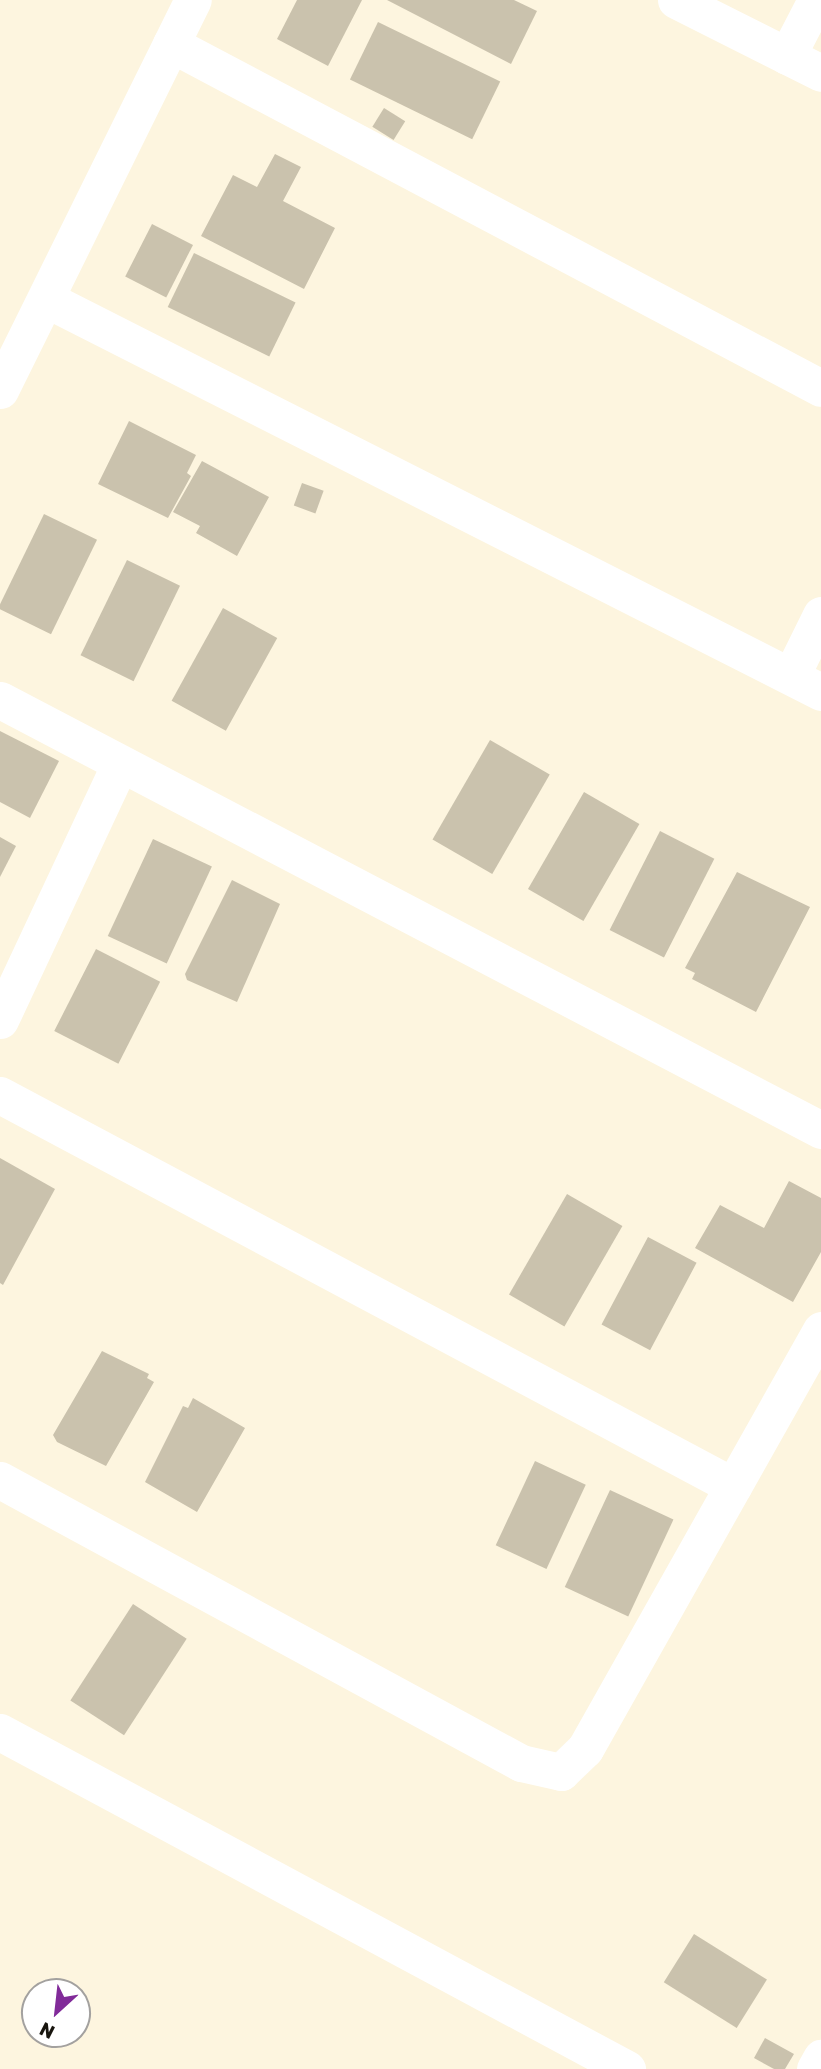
<!DOCTYPE html>
<style>
body{margin:0}
#map{position:relative;width:821px;height:2069px;overflow:hidden;background:#fdf5df;font-family:Rubik,sans-serif}
div>[style]{position:absolute}
.building>*{inset:0;background:#cac2ad;transform-origin:0 0}
.minor>*{height:37px;margin:-18.5px;padding:0 18.5px;transform-origin:18.5px;border-radius:18.5px;background:#fff}
span{translate:-50% -50%;white-space:nowrap;text-align:center;line-height:1.15;-webkit-text-stroke:5px #fff;paint-order:stroke}
.north{position:absolute;left:21px;top:1978px;width:70px;height:70px;box-sizing:border-box;background:#fff;border:2px solid #a3a19f;border-radius:50%;rotate:207deg;font-size:19px;font-weight:700;line-height:28px;text-align:center;color:#18150e}
.north::after{content:'';display:block;margin:auto;width:24px;height:32px;background:#812b99;clip-path:polygon(50% 0,100% 100%,50% 72%,0 100%)}
</style>
<div id="map">
<div class="building">
<i style="clip-path:polygon(297px 0,362px 0,328px 66px,277px 39px)"></i>
<i style="clip-path:polygon(387px 0,514px 0,537px 11px,511px 64px)"></i>
<i style="left:378px;top:22px;width:136px;height:64px;rotate:26deg"></i>
<i style="left:384px;top:108px;width:25px;height:22px;rotate:32deg"></i>
<i style="clip-path:polygon(275px 154px,301px 167px,283px 201px,335px 228px,304px 289px,201px 236px,233px 175px,257px 187px)"></i>
<i style="left:152px;top:224px;width:46px;height:59px;rotate:27deg"></i>
<i style="left:194px;top:253px;width:113px;height:60px;rotate:26deg"></i>
<i style="clip-path:polygon(129px 421px,196px 455px,187px 473px,191px 476px,168px 518px,98px 484px)"></i>
<i style="clip-path:polygon(202px 461px,269px 497px,237px 556px,196px 533px,200px 526px,173px 512px)"></i>
<i style="left:302px;top:483px;width:23px;height:24px;rotate:20deg"></i>
<i style="left:44px;top:514px;width:59px;height:105px;rotate:26deg"></i>
<i style="left:127px;top:560px;width:59px;height:106px;rotate:26deg"></i>
<i style="left:223px;top:608px;width:62px;height:106px;rotate:29deg"></i>
<i style="clip-path:polygon(0 731px,59px 761px,30px 818px,0 802px)"></i>
<i style="left:490px;top:740px;width:69px;height:115px;rotate:30deg"></i>
<i style="left:584px;top:792px;width:64px;height:112px;rotate:30deg"></i>
<i style="left:660px;top:831px;width:61px;height:111px;rotate:27deg"></i>
<i style="clip-path:polygon(0 837px,16px 846px,0 877px)"></i>
<i style="left:153px;top:839px;width:65px;height:107px;rotate:25deg"></i>
<i style="clip-path:polygon(737px 872px,810px 907px,756px 1012px,692px 979px,695px 973px,685px 968px)"></i>
<i style="clip-path:polygon(232px 880px,280px 904px,237px 1002px,187px 980px,185px 974px)"></i>
<i style="left:96px;top:949px;width:72px;height:92px;rotate:27deg"></i>
<i style="clip-path:polygon(0 1158px,55px 1189px,3px 1285px,0 1283px)"></i>
<i style="clip-path:polygon(789px 1181px,821px 1198px,821px 1252px,793px 1302px,695px 1248px,720px 1205px,764px 1228px)"></i>
<i style="left:567px;top:1194px;width:64px;height:116px;rotate:30deg"></i>
<i style="left:648px;top:1237px;width:55px;height:99px;rotate:28deg"></i>
<i style="clip-path:polygon(102px 1351px,149px 1374px,147px 1378px,154px 1382px,106px 1466px,57px 1442px,53px 1435px)"></i>
<i style="clip-path:polygon(193px 1398px,245px 1428px,197px 1512px,145px 1482px,183px 1406px,188px 1408px)"></i>
<i style="left:535px;top:1461px;width:56px;height:93px;rotate:25deg"></i>
<i style="left:610px;top:1490px;width:70px;height:107px;rotate:25deg"></i>
<i style="left:133px;top:1604px;width:64px;height:115px;rotate:33deg"></i>
<i style="left:694px;top:1934px;width:86px;height:57px;rotate:32deg"></i>
<i style="clip-path:polygon(765px 2038px,794px 2054px,785px 2069px,774px 2069px,754px 2058px)"></i>
</div>
<div class="minor">
<i style="left:676px;top:0;width:162px;rotate:26.7deg"></i>
<i style="left:171px;top:44px;width:735px;rotate:27.89deg"></i>
<i style="left:787px;top:56px;width:63px;rotate:-62.6deg"></i>
<i style="left:46px;top:299px;width:869px;rotate:26.89deg"></i>
<i style="left:0;top:390px;width:435px;rotate:-63.7deg"></i>
<i style="left:791px;top:676px;width:68px;rotate:-63.8deg"></i>
<i style="left:0;top:700px;width:927px;rotate:27.64deg"></i>
<i style="left:0;top:1020px;width:280px;rotate:-64.9deg"></i>
<i style="left:0;top:1095px;width:831px;rotate:28.08deg"></i>
<i style="left:0;top:1480px;width:593px;rotate:28.51deg"></i>
<i style="left:521px;top:1763px;width:41px;rotate:12.7deg"></i>
<i style="left:561px;top:1772px;width:33px;rotate:-44deg"></i>
<i style="left:585px;top:1749px;width:481px;rotate:-60.6deg"></i>
<i style="left:0;top:1732px;width:712px;rotate:28.26deg"></i>
<i style="left:815px;top:2069px;width:13px;rotate:-61deg"></i>
</div>
<div class="north">N</div>
</div>
